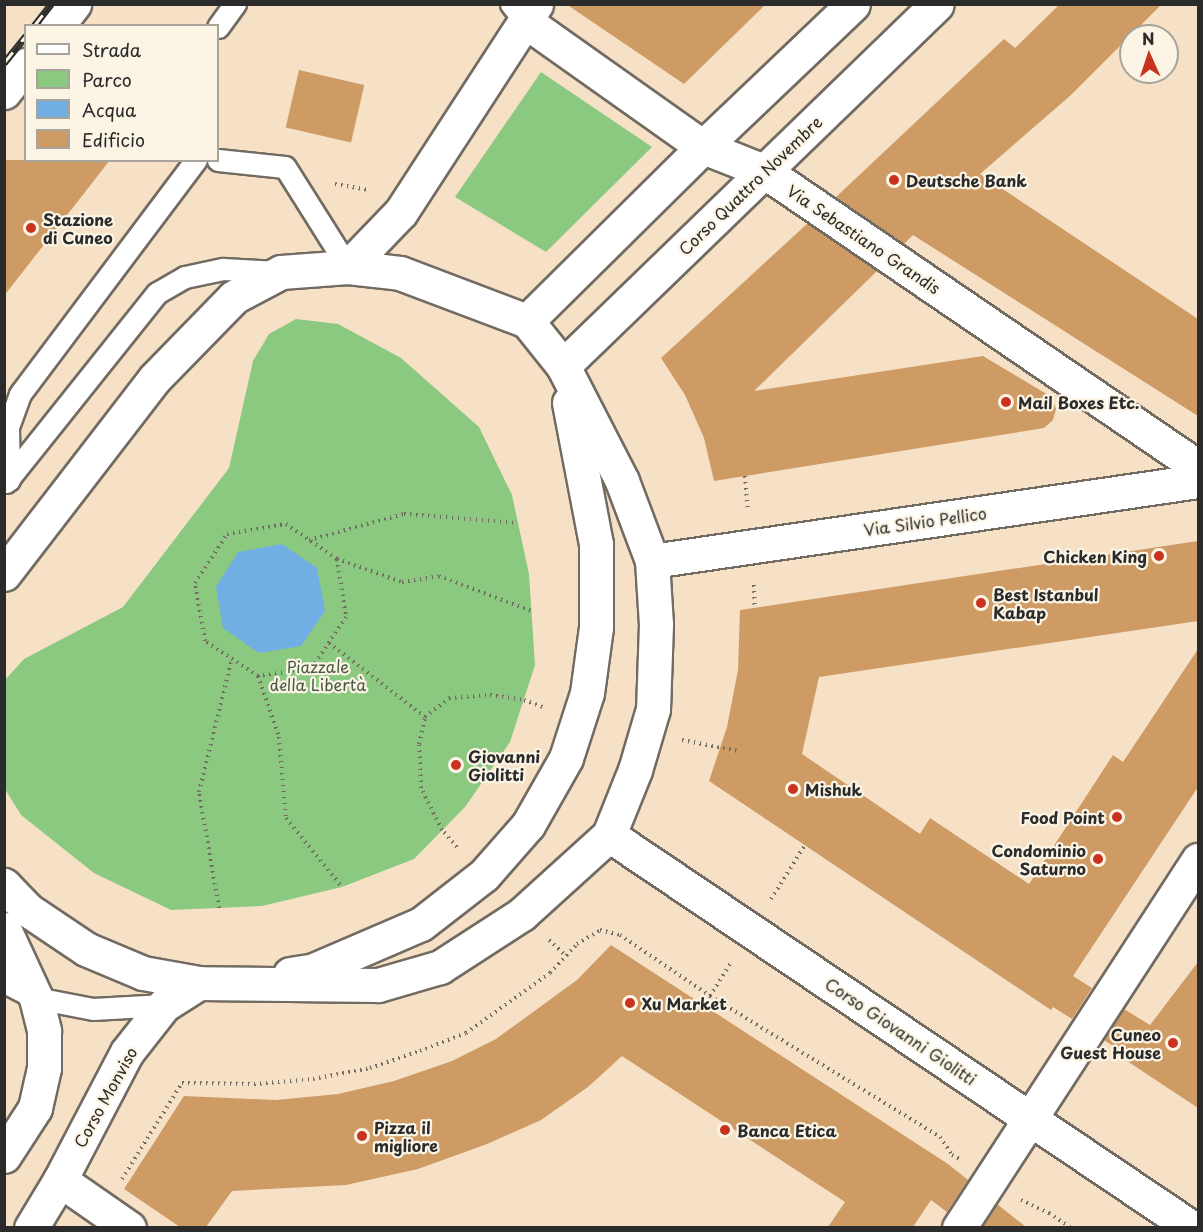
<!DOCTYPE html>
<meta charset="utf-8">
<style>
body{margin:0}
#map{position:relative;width:1203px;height:1232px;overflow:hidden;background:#f6e1c7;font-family:"Playpen Sans",sans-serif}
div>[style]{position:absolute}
.green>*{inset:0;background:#8bc980}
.water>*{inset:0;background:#71aee3}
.building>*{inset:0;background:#ce9b64;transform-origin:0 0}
.path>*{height:4px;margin-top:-2px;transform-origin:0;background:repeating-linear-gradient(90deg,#726b62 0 1.5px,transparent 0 6px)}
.roads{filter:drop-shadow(2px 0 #726b62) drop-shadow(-2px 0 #726b62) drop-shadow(0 2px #726b62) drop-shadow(0 -2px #726b62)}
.lane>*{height:21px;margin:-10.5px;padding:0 10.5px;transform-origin:10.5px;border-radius:10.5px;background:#fff}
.street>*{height:33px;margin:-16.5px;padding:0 16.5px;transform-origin:16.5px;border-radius:16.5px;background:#fff}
.secondary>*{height:33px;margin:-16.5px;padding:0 16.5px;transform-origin:16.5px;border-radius:16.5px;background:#fff}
.rail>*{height:7px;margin-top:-3.5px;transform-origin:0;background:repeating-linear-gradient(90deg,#fcf5e5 0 14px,#2b2b2b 0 28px);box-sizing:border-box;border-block:2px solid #2b2b2b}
.dots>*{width:16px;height:16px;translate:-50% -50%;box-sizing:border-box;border:3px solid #fcf5e5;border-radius:50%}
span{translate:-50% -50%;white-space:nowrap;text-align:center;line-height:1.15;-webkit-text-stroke:4.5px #fcf5e5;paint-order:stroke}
.poi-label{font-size:16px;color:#2b2b2b;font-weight:700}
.left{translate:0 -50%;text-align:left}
.right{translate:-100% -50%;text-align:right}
.street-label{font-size:16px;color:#2b2b2b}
.park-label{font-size:16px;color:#485a44}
.frame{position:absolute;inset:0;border:6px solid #2b2b2b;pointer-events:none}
.legend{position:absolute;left:24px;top:24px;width:195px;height:138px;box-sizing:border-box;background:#fcf5e5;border:2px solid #a8a49b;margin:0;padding:8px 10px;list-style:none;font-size:18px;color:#2b2b2b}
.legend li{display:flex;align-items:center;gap:12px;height:30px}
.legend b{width:30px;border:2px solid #a8a49b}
.north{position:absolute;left:1119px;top:24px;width:60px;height:60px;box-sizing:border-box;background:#fcf5e5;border:2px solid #a8a49b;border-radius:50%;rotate:357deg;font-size:16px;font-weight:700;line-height:24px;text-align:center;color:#2b2b2b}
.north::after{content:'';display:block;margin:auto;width:21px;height:27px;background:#c8321e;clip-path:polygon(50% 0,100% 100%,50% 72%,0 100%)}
</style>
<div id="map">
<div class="green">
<i style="clip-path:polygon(541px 72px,652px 147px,546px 252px,455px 197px)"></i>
<i style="clip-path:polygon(296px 319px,338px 324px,401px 358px,479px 427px,512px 495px,529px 574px,535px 665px,510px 742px,465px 807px,414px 859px,342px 887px,262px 906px,171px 910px,94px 873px,21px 815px,5px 789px,5px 680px,24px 659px,123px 607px,229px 468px,253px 361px,269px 334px)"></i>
</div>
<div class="water">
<i style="clip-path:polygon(282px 544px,317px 568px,325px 611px,301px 646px,259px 653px,223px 628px,216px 587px,238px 552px)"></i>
</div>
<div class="building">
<i style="clip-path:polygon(566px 4px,766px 4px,684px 84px)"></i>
<i style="clip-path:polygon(1060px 4px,1162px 4px,1071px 95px,980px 174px,1198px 319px,1198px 416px,913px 235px,904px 244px,836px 197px,1004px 39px,1015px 48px)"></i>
<i style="left:299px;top:70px;width:67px;height:59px;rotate:13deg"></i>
<i style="clip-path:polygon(4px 160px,110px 160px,4px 296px)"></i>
<i style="clip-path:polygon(808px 223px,877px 271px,754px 391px,983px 356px,1050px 396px,1056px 409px,1053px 420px,1044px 428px,714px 481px,704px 438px,685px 395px,661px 358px)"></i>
<i style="clip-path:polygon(1198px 541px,1198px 621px,819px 677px,802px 754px,920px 834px,930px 818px,1029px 884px,1113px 755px,1123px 762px,1198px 649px,1198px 787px,1073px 976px,1092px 988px,1072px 1019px,1053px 1007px,1051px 1010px,709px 781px,727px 727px,738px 670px,740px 610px)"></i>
<i style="clip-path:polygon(611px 945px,948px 1164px,968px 1180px,947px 1212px,931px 1200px,913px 1227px,828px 1227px,845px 1202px,622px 1056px,588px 1087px,541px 1120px,487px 1144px,418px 1169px,346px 1185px,232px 1191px,206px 1227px,180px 1227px,124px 1189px,184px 1096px,276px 1100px,338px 1094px,394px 1081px,452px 1061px,496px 1039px,577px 980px)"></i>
<i style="clip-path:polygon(1198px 962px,1198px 1108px,1124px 1059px,1127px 1055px,1104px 1040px,1124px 1009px,1150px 1025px)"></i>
<i style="clip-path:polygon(997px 1204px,1026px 1227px,982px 1227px)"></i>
</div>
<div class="path">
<i style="left:335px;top:184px;width:35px;rotate:10deg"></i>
<i style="left:745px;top:476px;width:32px;rotate:85deg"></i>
<i style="left:286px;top:524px;width:62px;rotate:34.5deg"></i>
<i style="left:337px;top:559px;width:59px;rotate:81.2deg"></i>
<i style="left:346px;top:617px;width:61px;rotate:123.7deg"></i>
<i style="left:312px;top:668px;width:55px;rotate:171.6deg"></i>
<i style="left:258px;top:676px;width:64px;rotate:-146.6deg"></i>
<i style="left:205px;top:641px;width:59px;rotate:-99.8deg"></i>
<i style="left:195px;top:583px;width:59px;rotate:-56.9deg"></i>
<i style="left:227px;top:534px;width:60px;rotate:-9.6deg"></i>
<i style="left:309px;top:540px;width:98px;rotate:-15.3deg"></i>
<i style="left:404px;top:514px;width:114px;rotate:4.5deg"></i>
<i style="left:337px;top:559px;width:69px;rotate:19.5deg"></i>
<i style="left:402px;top:582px;width:37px;rotate:-9deg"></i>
<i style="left:439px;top:576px;width:98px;rotate:20.8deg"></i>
<i style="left:754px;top:585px;width:23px;rotate:88deg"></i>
<i style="left:329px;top:643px;width:121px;rotate:37.6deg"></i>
<i style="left:258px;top:676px;width:65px;rotate:71deg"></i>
<i style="left:279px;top:737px;width:81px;rotate:85.1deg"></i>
<i style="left:286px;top:818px;width:89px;rotate:50.9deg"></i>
<i style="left:682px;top:740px;width:57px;rotate:11.1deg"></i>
<i style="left:457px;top:847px;width:23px;rotate:-131deg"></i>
<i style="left:442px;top:830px;width:47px;rotate:-116.6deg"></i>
<i style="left:421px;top:788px;width:44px;rotate:-92.6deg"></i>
<i style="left:419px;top:744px;width:28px;rotate:-77deg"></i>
<i style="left:425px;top:717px;width:31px;rotate:-38deg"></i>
<i style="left:449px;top:698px;width:41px;rotate:-4.2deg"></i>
<i style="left:490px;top:695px;width:34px;rotate:8deg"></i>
<i style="left:524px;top:700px;width:20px;rotate:20deg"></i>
<i style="left:771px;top:899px;width:64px;rotate:-57.8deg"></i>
<i style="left:219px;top:908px;width:118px;rotate:-99.8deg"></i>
<i style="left:199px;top:792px;width:138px;rotate:-76.2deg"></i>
<i style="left:549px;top:940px;width:23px;rotate:43deg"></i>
<i style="left:710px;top:996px;width:39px;rotate:-58deg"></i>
<i style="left:122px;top:1179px;width:113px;rotate:-58deg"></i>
<i style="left:182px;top:1083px;width:72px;rotate:0.8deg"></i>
<i style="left:254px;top:1084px;width:59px;rotate:-4.8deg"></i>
<i style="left:313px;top:1079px;width:58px;rotate:-10.9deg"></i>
<i style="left:370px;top:1068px;width:53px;rotate:-18.8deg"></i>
<i style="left:420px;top:1051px;width:49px;rotate:-21.4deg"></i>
<i style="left:466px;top:1033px;width:103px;rotate:-35.5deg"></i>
<i style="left:550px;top:973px;width:40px;rotate:-47deg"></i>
<i style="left:577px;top:944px;width:27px;rotate:-31deg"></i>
<i style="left:600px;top:930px;width:21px;rotate:14deg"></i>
<i style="left:620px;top:935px;width:109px;rotate:34.1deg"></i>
<i style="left:710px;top:996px;width:270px;rotate:31.5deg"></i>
<i style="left:940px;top:1137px;width:22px;rotate:56deg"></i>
<i style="left:952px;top:1155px;width:9px;rotate:27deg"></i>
<i style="left:1021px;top:1200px;width:31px;rotate:25deg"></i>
<i style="left:1049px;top:1213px;width:27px;rotate:34deg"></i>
</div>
<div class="roads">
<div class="lane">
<i style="left:511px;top:4px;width:22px;rotate:51deg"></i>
<i style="left:218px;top:27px;width:29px;rotate:-54deg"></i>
<i style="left:218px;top:160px;width:67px;rotate:6deg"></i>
<i style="left:285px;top:167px;width:118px;rotate:57.8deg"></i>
<i style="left:9px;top:480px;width:53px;rotate:-91.1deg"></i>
<i style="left:8px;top:427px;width:35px;rotate:-70deg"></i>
<i style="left:20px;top:394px;width:293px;rotate:-53.1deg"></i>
<i style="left:6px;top:482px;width:242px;rotate:-51.4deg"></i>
<i style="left:157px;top:293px;width:32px;rotate:-30deg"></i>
<i style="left:185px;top:277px;width:39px;rotate:-12deg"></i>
<i style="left:223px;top:269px;width:55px;rotate:3.1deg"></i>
<i style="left:4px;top:982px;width:36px;rotate:27deg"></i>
<i style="left:36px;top:998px;width:58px;rotate:10.9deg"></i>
<i style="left:93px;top:1009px;width:71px;rotate:-3.2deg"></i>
</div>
<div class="street">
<i style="left:525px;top:21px;width:218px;rotate:35.3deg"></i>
<i style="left:703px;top:147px;width:66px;rotate:21.5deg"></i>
<i style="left:764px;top:171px;width:525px;rotate:34.3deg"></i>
<i style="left:57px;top:26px;width:28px;rotate:-52deg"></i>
<i style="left:4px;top:92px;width:35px;rotate:-51deg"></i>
<i style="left:652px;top:561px;width:552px;rotate:-8.34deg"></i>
<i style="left:60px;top:1180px;width:84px;rotate:34.8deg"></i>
<i style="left:959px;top:1228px;width:439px;rotate:-57deg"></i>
</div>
<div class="secondary">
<i style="left:348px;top:267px;width:76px;rotate:-46.1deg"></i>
<i style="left:401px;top:212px;width:248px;rotate:-57deg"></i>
<i style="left:527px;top:321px;width:247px;rotate:-44.7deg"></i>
<i style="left:703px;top:147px;width:207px;rotate:-43.6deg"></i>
<i style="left:563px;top:366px;width:520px;rotate:-44.07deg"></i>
<i style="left:4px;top:574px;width:247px;rotate:-52.4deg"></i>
<i style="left:155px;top:378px;width:113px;rotate:-45.7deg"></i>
<i style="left:234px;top:297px;width:53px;rotate:-28deg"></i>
<i style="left:281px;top:272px;width:67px;rotate:-4.3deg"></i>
<i style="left:348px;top:267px;width:52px;rotate:6.6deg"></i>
<i style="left:400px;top:273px;width:136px;rotate:20.7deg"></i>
<i style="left:527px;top:321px;width:58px;rotate:51.3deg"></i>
<i style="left:563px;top:366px;width:129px;rotate:62.8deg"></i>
<i style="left:622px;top:481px;width:85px;rotate:69.4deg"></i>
<i style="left:652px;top:561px;width:63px;rotate:86.4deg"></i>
<i style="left:656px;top:624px;width:85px;rotate:92deg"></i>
<i style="left:653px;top:709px;width:64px;rotate:106.4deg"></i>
<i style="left:635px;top:770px;width:70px;rotate:111.8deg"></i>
<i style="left:609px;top:835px;width:118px;rotate:137.8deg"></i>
<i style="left:522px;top:914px;width:98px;rotate:147.1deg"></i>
<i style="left:440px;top:967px;width:65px;rotate:163.8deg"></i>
<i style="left:378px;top:985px;width:179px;rotate:-179.4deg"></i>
<i style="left:199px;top:983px;width:57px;rotate:-169.9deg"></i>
<i style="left:143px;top:973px;width:62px;rotate:-157.2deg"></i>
<i style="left:86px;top:949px;width:70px;rotate:-146.1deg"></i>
<i style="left:28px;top:910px;width:35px;rotate:-134deg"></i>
<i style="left:609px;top:835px;width:703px;rotate:33.98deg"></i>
<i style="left:4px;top:929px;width:76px;rotate:65.1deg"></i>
<i style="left:36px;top:998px;width:34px;rotate:76deg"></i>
<i style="left:44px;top:1031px;width:37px;rotate:90deg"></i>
<i style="left:44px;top:1068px;width:41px;rotate:102.7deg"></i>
<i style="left:35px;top:1108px;width:57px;rotate:122.9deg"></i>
<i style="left:290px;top:974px;width:24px;rotate:-9deg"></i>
<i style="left:314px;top:970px;width:116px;rotate:-23.3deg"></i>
<i style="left:421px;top:924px;width:80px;rotate:-37.9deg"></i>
<i style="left:484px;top:875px;width:67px;rotate:-48.7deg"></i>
<i style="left:528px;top:825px;width:77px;rotate:-60.4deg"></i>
<i style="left:566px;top:758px;width:68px;rotate:-72.1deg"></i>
<i style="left:587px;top:693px;width:67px;rotate:-82.2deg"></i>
<i style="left:596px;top:627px;width:83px;rotate:-90deg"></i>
<i style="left:596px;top:544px;width:144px;rotate:-100.8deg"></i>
<i style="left:31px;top:1228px;width:56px;rotate:-58.9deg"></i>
<i style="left:60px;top:1180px;width:144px;rotate:-62.4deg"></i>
<i style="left:127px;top:1052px;width:60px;rotate:-51.8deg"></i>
<i style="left:164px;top:1005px;width:41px;rotate:-32.2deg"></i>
</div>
</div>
<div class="rail">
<i style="left:34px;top:26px;width:28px;rotate:-52deg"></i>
<i style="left:4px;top:63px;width:35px;rotate:-51deg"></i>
</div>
<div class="dots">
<i style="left:894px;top:180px;background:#c8321e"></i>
<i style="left:31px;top:228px;background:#c8321e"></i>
<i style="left:1006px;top:402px;background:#c8321e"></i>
<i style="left:1159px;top:556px;background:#c8321e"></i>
<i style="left:981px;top:603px;background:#c8321e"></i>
<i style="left:456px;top:765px;background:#c8321e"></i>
<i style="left:793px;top:789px;background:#c8321e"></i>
<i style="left:1117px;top:817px;background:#c8321e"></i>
<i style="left:1098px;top:859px;background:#c8321e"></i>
<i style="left:630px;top:1003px;background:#c8321e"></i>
<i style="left:1173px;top:1043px;background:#c8321e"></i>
<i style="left:725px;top:1130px;background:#c8321e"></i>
<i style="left:362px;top:1136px;background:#c8321e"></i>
</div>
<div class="poi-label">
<span class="left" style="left:906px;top:180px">Deutsche Bank</span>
<span class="left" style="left:43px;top:228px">Stazione<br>di Cuneo</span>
<span class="left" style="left:1018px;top:402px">Mail Boxes Etc.</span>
<span class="right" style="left:1147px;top:556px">Chicken King</span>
<span class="left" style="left:993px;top:603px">Best Istanbul<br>Kabap</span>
<span class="left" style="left:468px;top:765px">Giovanni<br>Giolitti</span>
<span class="left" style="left:805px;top:789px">Mishuk</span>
<span class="right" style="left:1105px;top:817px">Food Point</span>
<span class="right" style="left:1086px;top:859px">Condominio<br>Saturno</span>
<span class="left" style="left:642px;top:1003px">Xu Market</span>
<span class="right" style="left:1161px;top:1043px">Cuneo<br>Guest House</span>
<span class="left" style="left:374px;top:1136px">Pizza il<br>migliore</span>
<span class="left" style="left:737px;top:1130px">Banca Etica</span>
</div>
<div class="street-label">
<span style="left:750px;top:185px;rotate:-44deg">Corso Quattro Novembre</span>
<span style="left:864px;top:239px;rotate:34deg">Via Sebastiano Grandis</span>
<span style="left:925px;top:521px;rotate:-8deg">Via Silvio Pellico</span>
<span style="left:901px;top:1031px;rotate:34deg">Corso Giovanni Giolitti</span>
<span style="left:105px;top:1097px;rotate:-61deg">Corso Monviso</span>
</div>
<div class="park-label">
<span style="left:318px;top:675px">Piazzale<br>della Libertà</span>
</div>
<div class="frame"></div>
<ul class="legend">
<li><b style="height:8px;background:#fff"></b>Strada</li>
<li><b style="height:16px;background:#8bc980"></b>Parco</li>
<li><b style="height:16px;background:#71aee3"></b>Acqua</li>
<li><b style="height:16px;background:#ce9b64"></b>Edificio</li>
</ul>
<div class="north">N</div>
</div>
